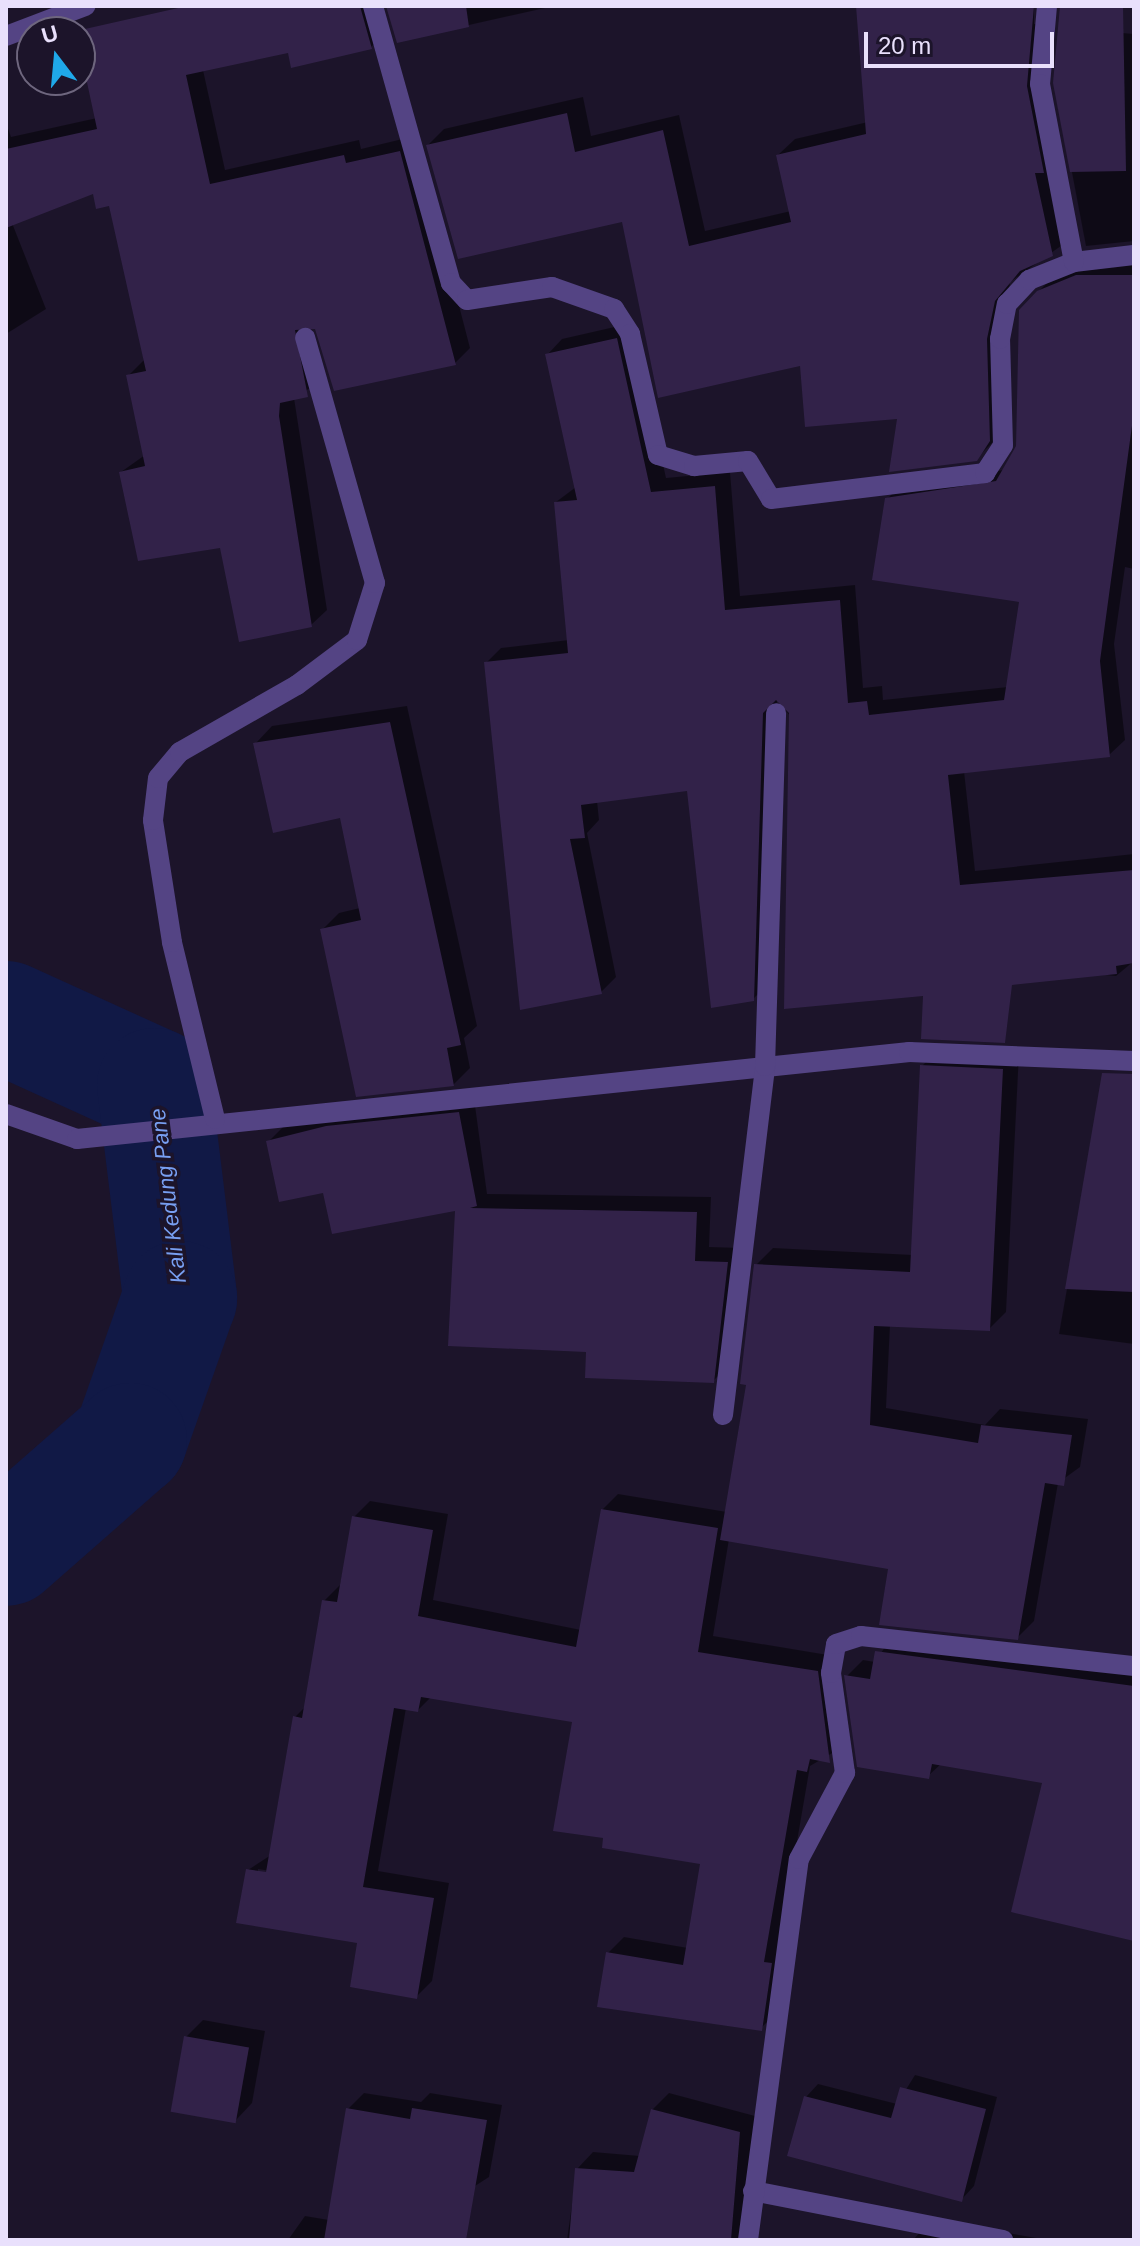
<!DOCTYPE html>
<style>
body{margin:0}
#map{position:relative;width:1140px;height:2246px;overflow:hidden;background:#1c142a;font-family:Arial,sans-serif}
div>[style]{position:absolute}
.shadow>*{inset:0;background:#0007}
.river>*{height:114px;margin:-57px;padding:0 57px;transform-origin:57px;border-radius:57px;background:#111946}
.building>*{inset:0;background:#322249;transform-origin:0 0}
.minor>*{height:20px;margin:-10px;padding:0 10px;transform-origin:10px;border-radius:10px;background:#544484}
span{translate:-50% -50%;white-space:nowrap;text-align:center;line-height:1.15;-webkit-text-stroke:7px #1c142a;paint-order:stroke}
.water-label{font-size:22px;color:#789ff2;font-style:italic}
.frame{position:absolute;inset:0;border:8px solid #e9e0fc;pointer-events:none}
.north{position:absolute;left:16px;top:16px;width:80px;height:80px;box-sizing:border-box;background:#1c142a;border:2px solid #6e667e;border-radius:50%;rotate:344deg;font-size:22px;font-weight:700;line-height:32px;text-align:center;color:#e9e0fc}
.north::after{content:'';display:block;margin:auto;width:28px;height:36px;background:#1fa9e9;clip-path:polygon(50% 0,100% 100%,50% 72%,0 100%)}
.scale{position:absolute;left:864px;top:32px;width:190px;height:36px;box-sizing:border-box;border:4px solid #e9e0fc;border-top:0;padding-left:10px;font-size:24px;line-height:28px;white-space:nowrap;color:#e9e0fc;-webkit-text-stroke:6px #1c142a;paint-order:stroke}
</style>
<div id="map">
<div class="shadow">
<i style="clip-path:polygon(228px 6px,379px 6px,386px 32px,371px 47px,290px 50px,203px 70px,225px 170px,359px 140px,361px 149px,415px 136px,470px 348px,455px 363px,309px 326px,323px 380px,294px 398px,327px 610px,311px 625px,221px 545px,121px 472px,145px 455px,128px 376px,144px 360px,111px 204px,94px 192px,12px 223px,46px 309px,6px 334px,6px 123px,11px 137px,97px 118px)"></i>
<i style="clip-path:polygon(388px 6px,554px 6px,398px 41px)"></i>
<i style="clip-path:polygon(858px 6px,1034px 6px,1034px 24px,1046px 25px,1043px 69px,1075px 236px,1010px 282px,993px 442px,976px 459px,802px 364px,624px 219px,428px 145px,444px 129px,583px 97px,591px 136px,679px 115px,705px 231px,791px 211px,778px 155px,795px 139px,868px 122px)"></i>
<i style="clip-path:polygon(1074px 29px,1134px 34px,1134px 241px,1086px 246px,1055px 83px)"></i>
<i style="clip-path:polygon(1134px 255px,1134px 569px,1125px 567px,1114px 644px,1125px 740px,1109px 755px,964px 771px,975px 871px,1134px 854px,1134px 961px,1116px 976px,980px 963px,777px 699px,769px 983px,753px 999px,689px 789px,597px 801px,599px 820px,587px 833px,616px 977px,601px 992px,486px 663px,501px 648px,569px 640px,556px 502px,576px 487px,547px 355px,562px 339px,632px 323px,666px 478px,730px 472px,740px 596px,855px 585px,863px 688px,882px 686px,883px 700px,1008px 687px,1022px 600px,887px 499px,902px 484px,1004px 470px,1016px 453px,1038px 292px,1054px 276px)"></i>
<i style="clip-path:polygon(407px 706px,477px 1026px,464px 1038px,470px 1068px,453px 1085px,322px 930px,339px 913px,360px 908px,342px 816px,256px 743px,272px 726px)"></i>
<i style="clip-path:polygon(evenodd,939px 1049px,1019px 1053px,1006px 1312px,989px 1329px,890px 1325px,886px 1408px,985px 1425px,1000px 1409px,1088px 1419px,1080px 1467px,1058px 1483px,1034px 1621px,1017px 1638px,890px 1567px,729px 1539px,713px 1636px,834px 1656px,846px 1745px,810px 1766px,779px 1946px,777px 2012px,761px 2028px,608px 1953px,624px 1937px,688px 1948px,702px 1863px,605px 1836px,575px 1720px,431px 1697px,418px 1710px,406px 1708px,378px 1871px,449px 1883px,432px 1981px,416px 1997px,360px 1942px,248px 1870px,271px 1855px,295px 1717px,306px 1706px,324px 1601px,340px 1585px,354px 1517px,370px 1501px,448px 1514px,433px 1600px,581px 1630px,602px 1510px,618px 1494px,727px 1512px,748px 1383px,756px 1265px,773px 1248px,913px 1255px,922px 1066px,939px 1049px,258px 1869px,276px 1872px,258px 1873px,258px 1869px)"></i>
<i style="clip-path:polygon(474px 1098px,487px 1194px,711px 1197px,709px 1247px,742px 1248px,728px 1366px,713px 1381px,588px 1350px,457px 1209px,324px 1190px,268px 1142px,283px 1127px)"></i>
<i style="clip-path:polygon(1134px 1099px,1134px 1344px,1059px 1334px,1098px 1113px)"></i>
<i style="clip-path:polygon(893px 1635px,1133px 1668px,1134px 1940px,1045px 1781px,941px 1764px,928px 1776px,847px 1676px,863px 1660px,875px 1662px)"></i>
<i style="clip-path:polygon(203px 2020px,265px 2031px,252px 2103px,236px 2120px,186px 2037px)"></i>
<i style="clip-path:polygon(915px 2075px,997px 2097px,974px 2186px,962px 2199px,806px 2097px,818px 2084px,897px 2104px)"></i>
<i style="clip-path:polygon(364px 2093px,421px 2102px,430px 2093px,502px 2105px,489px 2177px,391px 2240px,288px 2240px,305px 2216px,329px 2220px,348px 2109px)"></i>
<i style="clip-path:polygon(669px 2093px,755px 2116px,745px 2240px,567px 2240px,577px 2169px,593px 2152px,640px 2156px,652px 2110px)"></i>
<i style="clip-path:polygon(931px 2220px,1048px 2240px,913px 2240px)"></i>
</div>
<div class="river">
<i style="left:6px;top:1018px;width:162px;rotate:24.4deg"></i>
<i style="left:154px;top:1085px;width:215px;rotate:83deg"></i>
<i style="left:180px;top:1298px;width:151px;rotate:109.4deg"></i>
<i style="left:130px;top:1440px;width:165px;rotate:138.7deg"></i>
</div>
<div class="building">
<i style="clip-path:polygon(187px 6px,360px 6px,372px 49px,291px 68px,288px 53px,186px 75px,210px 184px,344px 155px,346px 163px,400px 151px,456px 365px,334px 391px,315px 329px,295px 330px,308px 397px,280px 403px,279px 416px,312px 627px,239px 642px,220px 548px,138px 561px,119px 472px,145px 466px,126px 375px,146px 371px,109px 206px,96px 209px,93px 194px,6px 228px,6px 149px,97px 129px,76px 31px)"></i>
<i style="clip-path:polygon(386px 6px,466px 6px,469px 27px,397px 43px)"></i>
<i style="clip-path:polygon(856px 6px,1034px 6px,1027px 86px,1044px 173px,1035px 173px,1053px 256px,1020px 271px,995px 301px,987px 339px,990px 441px,977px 461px,889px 472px,897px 419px,805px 427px,800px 366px,658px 398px,622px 222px,458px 259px,426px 145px,567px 113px,575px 152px,663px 130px,689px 246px,791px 222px,776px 155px,866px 134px)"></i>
<i style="clip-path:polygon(1060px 6px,1123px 6px,1126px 171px,1070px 172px,1053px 83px)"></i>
<i style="clip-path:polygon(1076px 275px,1134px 275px,1134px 411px,1100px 661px,1110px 757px,948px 775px,960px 885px,1134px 870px,1134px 963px,1116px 966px,1117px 974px,1012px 985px,1005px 1043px,921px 1039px,923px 996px,784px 1009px,789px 713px,776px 700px,763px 713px,754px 1001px,711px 1008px,687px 791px,581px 805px,585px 838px,570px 839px,602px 994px,520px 1010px,484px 662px,568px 653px,554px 502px,577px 500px,545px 354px,617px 338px,651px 492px,715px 486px,725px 610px,840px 600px,848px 703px,867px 701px,869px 715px,1004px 700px,1019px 602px,872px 580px,885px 498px,996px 481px,1016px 446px,1019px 310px,1037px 291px)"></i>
<i style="clip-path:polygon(390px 722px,461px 1045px,447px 1048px,454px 1086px,356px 1097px,320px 929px,361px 920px,340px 818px,273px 833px,253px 743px)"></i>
<i style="clip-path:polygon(920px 1065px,1003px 1069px,990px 1331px,874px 1326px,870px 1425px,978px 1443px,981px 1425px,1072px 1435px,1064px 1486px,1045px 1483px,1018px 1640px,879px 1625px,888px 1569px,720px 1540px,746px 1385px,740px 1384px,754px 1264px,910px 1272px)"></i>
<i style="clip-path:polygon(1102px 1073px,1134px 1074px,1134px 1292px,1065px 1289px)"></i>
<i style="clip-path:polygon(459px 1112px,477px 1206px,470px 1208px,697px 1212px,695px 1261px,728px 1262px,714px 1383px,585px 1378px,586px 1352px,448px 1346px,455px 1211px,332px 1234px,323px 1193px,279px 1202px,266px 1141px,326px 1126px)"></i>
<i style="clip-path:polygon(601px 1509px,718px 1528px,698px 1652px,818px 1671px,830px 1763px,810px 1759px,807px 1772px,797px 1770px,764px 1962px,772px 1963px,762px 2031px,597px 2007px,606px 1952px,683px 1965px,700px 1864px,602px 1848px,603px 1838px,553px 1831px,572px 1722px,421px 1697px,418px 1712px,394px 1708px,363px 1887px,434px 1898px,417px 1999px,350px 1987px,357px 1943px,236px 1923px,246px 1869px,266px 1872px,293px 1716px,302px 1718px,322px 1600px,337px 1602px,352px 1516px,433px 1530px,418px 1616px,576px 1647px)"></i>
<i style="clip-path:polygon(875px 1651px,1134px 1686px,1134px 1941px,1011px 1912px,1042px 1783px,932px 1764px,929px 1779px,857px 1767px,844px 1675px,870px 1679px)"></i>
<i style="left:184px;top:2036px;width:66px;height:77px;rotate:10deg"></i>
<i style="clip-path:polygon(900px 2087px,986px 2109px,962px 2202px,787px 2156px,804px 2096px,891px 2118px)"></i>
<i style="clip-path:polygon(346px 2108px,410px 2119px,412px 2108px,487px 2120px,466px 2240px,324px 2240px)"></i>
<i style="clip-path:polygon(651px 2109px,740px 2132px,731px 2240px,569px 2240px,575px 2168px,634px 2172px)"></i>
</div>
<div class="minor">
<i style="left:373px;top:6px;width:288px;rotate:74.3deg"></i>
<i style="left:451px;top:283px;width:23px;rotate:47deg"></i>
<i style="left:467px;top:300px;width:86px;rotate:-8.7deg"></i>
<i style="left:552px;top:287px;width:66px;rotate:19.5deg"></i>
<i style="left:614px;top:309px;width:30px;rotate:57deg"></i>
<i style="left:630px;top:334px;width:124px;rotate:77deg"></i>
<i style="left:658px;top:455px;width:38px;rotate:17deg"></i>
<i style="left:694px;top:466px;width:54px;rotate:-5.3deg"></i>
<i style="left:748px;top:461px;width:44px;rotate:58.8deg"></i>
<i style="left:771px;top:499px;width:216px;rotate:-6.9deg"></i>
<i style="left:985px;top:473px;width:33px;rotate:-57deg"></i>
<i style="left:1003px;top:445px;width:106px;rotate:-91.6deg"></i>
<i style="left:1000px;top:339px;width:36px;rotate:-79deg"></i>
<i style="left:1007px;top:304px;width:33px;rotate:-47deg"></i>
<i style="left:1029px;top:280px;width:48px;rotate:-21.8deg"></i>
<i style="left:1074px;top:262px;width:60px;rotate:-6.7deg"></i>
<i style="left:1047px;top:6px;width:78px;rotate:95.1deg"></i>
<i style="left:1040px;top:84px;width:181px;rotate:79.2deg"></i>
<i style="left:6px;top:36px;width:85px;rotate:-20.8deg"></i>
<i style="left:6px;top:1114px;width:75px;rotate:19.4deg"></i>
<i style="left:77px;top:1139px;width:837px;rotate:-5.97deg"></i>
<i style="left:909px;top:1052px;width:225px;rotate:2.3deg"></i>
<i style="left:215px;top:1119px;width:182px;rotate:-103.7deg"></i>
<i style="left:172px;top:942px;width:123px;rotate:-98.9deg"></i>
<i style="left:153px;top:820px;width:42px;rotate:-83.2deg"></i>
<i style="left:158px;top:778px;width:34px;rotate:-50deg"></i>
<i style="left:180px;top:752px;width:135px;rotate:-29.8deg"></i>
<i style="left:297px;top:685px;width:75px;rotate:-36.9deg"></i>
<i style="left:357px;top:640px;width:60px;rotate:-72.5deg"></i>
<i style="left:375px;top:583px;width:255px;rotate:-105.9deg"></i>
<i style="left:723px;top:1415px;width:352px;rotate:-83.1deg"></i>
<i style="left:765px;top:1066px;width:353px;rotate:-88.2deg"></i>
<i style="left:753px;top:2191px;width:255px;rotate:11.1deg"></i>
<i style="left:748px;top:2240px;width:384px;rotate:-82.4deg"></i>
<i style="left:799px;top:1859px;width:98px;rotate:-61.9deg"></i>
<i style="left:845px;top:1773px;width:101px;rotate:-98deg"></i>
<i style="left:831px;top:1673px;width:29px;rotate:-80deg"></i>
<i style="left:836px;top:1644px;width:26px;rotate:-18deg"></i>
<i style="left:861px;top:1636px;width:275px;rotate:6.3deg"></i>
</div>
<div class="water-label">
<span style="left:168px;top:1196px;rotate:-97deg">Kali Kedung Pane</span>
</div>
<div class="frame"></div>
<div class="north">U</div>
<div class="scale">20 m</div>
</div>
